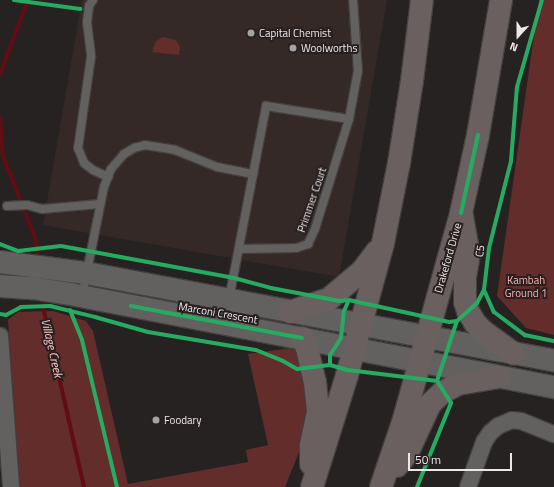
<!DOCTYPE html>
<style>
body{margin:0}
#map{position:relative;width:554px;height:487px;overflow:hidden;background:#262222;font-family:"Titillium Web",sans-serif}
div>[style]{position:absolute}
.built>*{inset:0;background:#352928}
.green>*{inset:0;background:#632d2c}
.stream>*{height:4px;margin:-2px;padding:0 2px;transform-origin:2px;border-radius:2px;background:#610d13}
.roads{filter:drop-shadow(1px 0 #43403f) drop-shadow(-1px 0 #43403f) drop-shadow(0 1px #43403f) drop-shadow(0 -1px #43403f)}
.lane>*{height:8px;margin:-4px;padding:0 4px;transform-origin:4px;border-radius:4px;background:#636060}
.street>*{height:16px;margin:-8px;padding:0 8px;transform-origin:8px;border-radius:8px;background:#636060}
.secondary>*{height:22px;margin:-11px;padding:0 11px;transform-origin:11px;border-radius:11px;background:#636060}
.highway>*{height:22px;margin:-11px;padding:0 11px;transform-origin:11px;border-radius:11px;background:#6b6060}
.cycleway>*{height:4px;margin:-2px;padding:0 2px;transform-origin:2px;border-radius:2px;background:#26ab63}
.dots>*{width:11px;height:11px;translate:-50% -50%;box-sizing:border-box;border:2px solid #282020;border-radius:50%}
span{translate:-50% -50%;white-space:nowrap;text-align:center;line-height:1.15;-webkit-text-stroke:4px #282020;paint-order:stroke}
.poi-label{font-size:11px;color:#ede8e7}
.left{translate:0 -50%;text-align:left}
.street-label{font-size:11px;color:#ede8e7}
.park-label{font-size:11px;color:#feb1ab}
.water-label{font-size:12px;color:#ffc9c5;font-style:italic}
.north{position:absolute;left:498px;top:16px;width:40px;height:40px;-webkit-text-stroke:3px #282020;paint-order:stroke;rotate:201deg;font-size:11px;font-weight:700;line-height:16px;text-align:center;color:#ede8e7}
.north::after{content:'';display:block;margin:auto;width:14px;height:18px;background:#ede8e7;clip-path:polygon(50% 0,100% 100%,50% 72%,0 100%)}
.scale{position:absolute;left:408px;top:453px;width:104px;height:18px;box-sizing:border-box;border:2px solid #ede8e7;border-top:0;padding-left:5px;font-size:12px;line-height:14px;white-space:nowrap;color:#ede8e7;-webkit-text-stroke:3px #282020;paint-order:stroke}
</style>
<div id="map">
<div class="built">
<i style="clip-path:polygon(82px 0,387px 0,339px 277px,43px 225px)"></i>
</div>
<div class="green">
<i style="clip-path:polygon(539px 0,554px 0,554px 335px,526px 328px,497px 296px)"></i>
<i style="clip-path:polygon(163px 37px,176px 40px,180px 47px,179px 55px,152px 52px,156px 41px)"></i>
<i style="clip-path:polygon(53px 311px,86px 321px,93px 331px,128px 484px,248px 462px,246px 450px,268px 445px,248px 354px,297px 347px,305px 357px,309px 427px,285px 487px,20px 487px,8px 320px,18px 312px)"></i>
</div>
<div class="stream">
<i style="left:0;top:74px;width:79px;rotate:-69.3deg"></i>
<i style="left:0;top:117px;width:39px;rotate:86deg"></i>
<i style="left:3px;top:156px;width:90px;rotate:68.6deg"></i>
<i style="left:36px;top:240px;width:20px;rotate:84deg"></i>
<i style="left:42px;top:296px;width:15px;rotate:82deg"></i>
<i style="left:44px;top:311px;width:180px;rotate:77.2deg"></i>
</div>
<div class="roads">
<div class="lane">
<i style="left:93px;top:0;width:7px;rotate:124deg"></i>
<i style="left:89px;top:6px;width:16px;rotate:97deg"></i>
<i style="left:87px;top:22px;width:35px;rotate:83deg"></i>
<i style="left:91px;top:57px;width:92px;rotate:98.1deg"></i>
<i style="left:78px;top:148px;width:16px;rotate:68deg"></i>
<i style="left:84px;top:163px;width:11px;rotate:38deg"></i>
<i style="left:93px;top:170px;width:17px;rotate:25deg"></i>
<i style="left:7px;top:206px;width:20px;rotate:-3deg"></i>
<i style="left:27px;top:205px;width:16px;rotate:15deg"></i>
<i style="left:42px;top:209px;width:58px;rotate:-4.9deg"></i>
<i style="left:239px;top:249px;width:57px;rotate:-1deg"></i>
<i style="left:296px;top:248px;width:13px;rotate:-18deg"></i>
<i style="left:308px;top:244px;width:17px;rotate:-65deg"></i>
<i style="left:315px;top:229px;width:115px;rotate:-72.8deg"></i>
<i style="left:349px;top:119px;width:49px;rotate:-79.4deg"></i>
<i style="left:358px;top:71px;width:71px;rotate:-94deg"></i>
<i style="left:82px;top:296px;width:111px;rotate:-78.6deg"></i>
<i style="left:104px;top:187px;width:19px;rotate:-69deg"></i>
<i style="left:111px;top:169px;width:20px;rotate:-49deg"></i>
<i style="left:124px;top:154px;width:12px;rotate:-31deg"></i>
<i style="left:134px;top:148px;width:11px;rotate:-15deg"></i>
<i style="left:145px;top:145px;width:30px;rotate:9deg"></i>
<i style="left:175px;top:150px;width:45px;rotate:22deg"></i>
<i style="left:217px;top:167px;width:37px;rotate:11deg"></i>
<i style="left:229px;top:299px;width:197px;rotate:-79.1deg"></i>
<i style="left:266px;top:106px;width:84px;rotate:8.9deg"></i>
</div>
<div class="street">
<i style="left:0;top:336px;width:151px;rotate:85.8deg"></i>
<i style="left:468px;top:487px;width:48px;rotate:-70.4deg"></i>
<i style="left:484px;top:442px;width:11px;rotate:-56deg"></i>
<i style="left:490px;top:433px;width:11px;rotate:-41deg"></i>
<i style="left:498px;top:426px;width:15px;rotate:-23deg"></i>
<i style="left:512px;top:420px;width:9px;rotate:6deg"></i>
<i style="left:521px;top:421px;width:35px;rotate:22deg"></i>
</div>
<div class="secondary">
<i style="left:0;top:262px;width:87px;rotate:7.3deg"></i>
<i style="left:86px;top:273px;width:476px;rotate:10.6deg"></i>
<i style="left:0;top:286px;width:32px;rotate:4deg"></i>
<i style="left:32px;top:288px;width:38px;rotate:9deg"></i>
<i style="left:70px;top:294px;width:493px;rotate:10.9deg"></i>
</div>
<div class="highway">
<i style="left:462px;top:216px;width:39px;rotate:80deg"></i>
<i style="left:469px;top:254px;width:23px;rotate:100deg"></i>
<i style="left:465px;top:277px;width:25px;rotate:90deg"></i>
<i style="left:465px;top:302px;width:9px;rotate:72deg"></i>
<i style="left:468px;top:311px;width:14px;rotate:60deg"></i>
<i style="left:475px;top:323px;width:13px;rotate:45deg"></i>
<i style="left:484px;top:332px;width:37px;rotate:36deg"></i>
<i style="left:290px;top:312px;width:41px;rotate:-18.4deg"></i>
<i style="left:329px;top:299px;width:43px;rotate:-40.3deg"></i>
<i style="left:362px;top:271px;width:25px;rotate:-53deg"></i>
<i style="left:302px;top:338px;width:11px;rotate:63deg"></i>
<i style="left:307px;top:348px;width:35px;rotate:77deg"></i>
<i style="left:315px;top:382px;width:30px;rotate:84deg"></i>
<i style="left:318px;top:412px;width:35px;rotate:102deg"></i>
<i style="left:311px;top:446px;width:18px;rotate:90deg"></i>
<i style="left:397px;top:466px;width:16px;rotate:-50deg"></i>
<i style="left:407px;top:454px;width:55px;rotate:-65.3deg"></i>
<i style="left:430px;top:404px;width:18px;rotate:-43deg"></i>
<i style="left:443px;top:392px;width:17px;rotate:-28deg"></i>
<i style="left:458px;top:384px;width:42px;rotate:-9.7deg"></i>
<i style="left:312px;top:487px;width:117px;rotate:-72.6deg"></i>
<i style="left:347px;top:375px;width:137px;rotate:-74.7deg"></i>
<i style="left:383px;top:243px;width:82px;rotate:-78.7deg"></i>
<i style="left:399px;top:163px;width:83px;rotate:-81deg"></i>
<i style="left:412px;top:81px;width:82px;rotate:-83deg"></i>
<i style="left:381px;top:487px;width:72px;rotate:-71.3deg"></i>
<i style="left:404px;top:419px;width:214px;rotate:-74.5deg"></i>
<i style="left:461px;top:213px;width:80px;rotate:-77.7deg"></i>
<i style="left:478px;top:135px;width:137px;rotate:-80.3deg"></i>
</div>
</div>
<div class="cycleway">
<i style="left:14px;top:0;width:67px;rotate:7.8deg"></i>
<i style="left:461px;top:213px;width:80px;rotate:-77.7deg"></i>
<i style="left:0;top:244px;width:19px;rotate:21deg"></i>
<i style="left:18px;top:251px;width:43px;rotate:-6.6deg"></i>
<i style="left:61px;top:246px;width:11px;rotate:10deg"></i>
<i style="left:72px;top:248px;width:165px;rotate:10.5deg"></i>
<i style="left:234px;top:278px;width:38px;rotate:15deg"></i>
<i style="left:271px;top:288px;width:70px;rotate:10.7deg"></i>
<i style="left:340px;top:301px;width:9px;rotate:-6deg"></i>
<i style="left:349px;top:300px;width:18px;rotate:13deg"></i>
<i style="left:367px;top:304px;width:84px;rotate:12.4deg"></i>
<i style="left:449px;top:322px;width:8px;rotate:-7deg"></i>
<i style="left:484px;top:290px;width:24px;rotate:66deg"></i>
<i style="left:494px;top:312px;width:39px;rotate:37deg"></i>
<i style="left:525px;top:335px;width:30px;rotate:12deg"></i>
<i style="left:131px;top:306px;width:174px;rotate:10.6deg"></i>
<i style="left:70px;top:310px;width:32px;rotate:68deg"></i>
<i style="left:82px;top:340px;width:151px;rotate:76.6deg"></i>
<i style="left:0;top:314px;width:6px;rotate:9deg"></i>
<i style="left:6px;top:315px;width:17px;rotate:-28deg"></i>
<i style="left:21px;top:307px;width:29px;rotate:-2deg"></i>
<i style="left:50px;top:306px;width:46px;rotate:13.7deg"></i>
<i style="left:95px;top:317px;width:55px;rotate:15.8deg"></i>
<i style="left:148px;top:332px;width:109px;rotate:9.5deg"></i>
<i style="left:256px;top:350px;width:29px;rotate:22deg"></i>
<i style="left:283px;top:361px;width:16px;rotate:30deg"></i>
<i style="left:297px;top:369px;width:33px;rotate:-7deg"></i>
<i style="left:330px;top:365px;width:19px;rotate:16deg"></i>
<i style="left:348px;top:370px;width:90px;rotate:7deg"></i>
<i style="left:330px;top:365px;width:10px;rotate:-90deg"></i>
<i style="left:330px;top:355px;width:20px;rotate:-57deg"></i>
<i style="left:341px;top:338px;width:27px;rotate:-84deg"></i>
<i style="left:344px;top:311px;width:12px;rotate:-66deg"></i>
<i style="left:437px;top:381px;width:63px;rotate:-71.6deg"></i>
<i style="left:457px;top:321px;width:27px;rotate:-42deg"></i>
<i style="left:477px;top:303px;width:15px;rotate:-62deg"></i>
<i style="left:484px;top:290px;width:42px;rotate:-83.2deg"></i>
<i style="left:489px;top:248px;width:90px;rotate:-75.8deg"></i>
<i style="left:511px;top:161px;width:74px;rotate:-85.4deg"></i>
<i style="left:517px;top:87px;width:91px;rotate:-74deg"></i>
<i style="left:417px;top:487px;width:91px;rotate:-68deg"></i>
<i style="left:451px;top:403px;width:26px;rotate:-122deg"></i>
</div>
<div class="dots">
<i style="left:251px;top:33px;background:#a7a3a2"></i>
<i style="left:293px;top:48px;background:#a7a3a2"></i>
<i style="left:156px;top:420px;background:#a7a3a2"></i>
</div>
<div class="poi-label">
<span class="left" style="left:259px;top:33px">Capital Chemist</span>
<span class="left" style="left:301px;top:48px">Woolworths</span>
<span class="left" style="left:164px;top:420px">Foodary</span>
</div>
<div class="street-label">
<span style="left:312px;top:200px;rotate:-71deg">Primmer Court</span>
<span style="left:480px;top:251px;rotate:-81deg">C5</span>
<span style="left:448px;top:258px;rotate:-74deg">Drakeford Drive</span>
<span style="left:218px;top:313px;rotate:10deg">Marconi Crescent</span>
</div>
<div class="park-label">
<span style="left:526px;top:287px">Kambah<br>Ground 1</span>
</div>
<div class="water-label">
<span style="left:52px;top:348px;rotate:77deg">Village Creek</span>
</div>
<div class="north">N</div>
<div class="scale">50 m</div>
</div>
